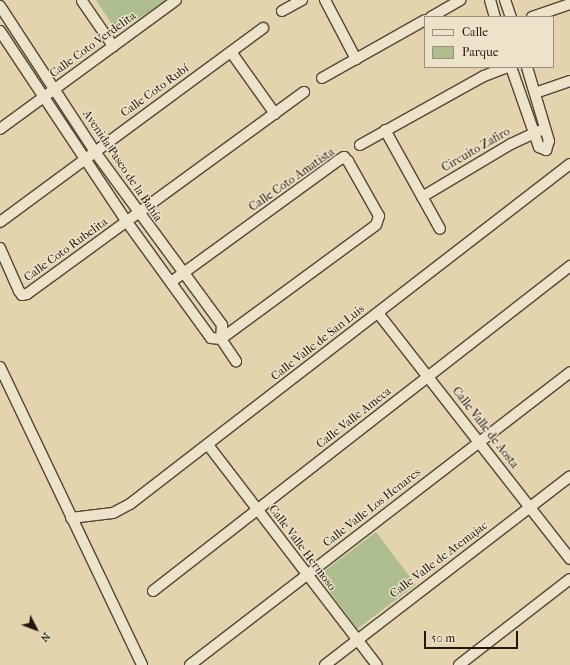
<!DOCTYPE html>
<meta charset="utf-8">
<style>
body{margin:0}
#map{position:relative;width:570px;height:665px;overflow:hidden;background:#e3d4ad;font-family:"IM FELL French Canon",serif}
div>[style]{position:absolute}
.green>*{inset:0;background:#aebe8e;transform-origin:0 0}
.roads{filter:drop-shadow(1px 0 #524637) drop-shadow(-1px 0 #524637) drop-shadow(0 1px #524637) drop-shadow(0 -1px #524637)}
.minor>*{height:10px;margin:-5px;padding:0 5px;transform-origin:5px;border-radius:5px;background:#ede3ca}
span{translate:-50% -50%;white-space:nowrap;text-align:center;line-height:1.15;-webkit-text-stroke:3px #ede3ca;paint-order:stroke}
.street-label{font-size:12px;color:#221710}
.legend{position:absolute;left:424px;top:16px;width:130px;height:52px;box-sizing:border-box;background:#ede3ca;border:1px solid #9c9180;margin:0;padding:5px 7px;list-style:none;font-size:12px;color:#221710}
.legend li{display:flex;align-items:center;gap:8px;height:20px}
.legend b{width:20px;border:1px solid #9c9180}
.north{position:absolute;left:16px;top:609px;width:40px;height:40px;-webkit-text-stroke:3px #ede3ca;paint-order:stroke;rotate:132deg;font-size:11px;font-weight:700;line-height:16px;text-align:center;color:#221710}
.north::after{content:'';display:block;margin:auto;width:14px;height:18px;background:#221710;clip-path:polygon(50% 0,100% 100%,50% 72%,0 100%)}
.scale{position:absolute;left:424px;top:631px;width:94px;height:18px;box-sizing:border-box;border:2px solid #221710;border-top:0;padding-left:5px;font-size:12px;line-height:14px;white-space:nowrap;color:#221710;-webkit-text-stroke:3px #ede3ca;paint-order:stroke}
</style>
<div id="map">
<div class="green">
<i style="clip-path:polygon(96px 0,166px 0,167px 2px,116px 31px)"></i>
<i style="left:376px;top:532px;width:66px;height:73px;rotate:53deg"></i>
</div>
<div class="roads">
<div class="minor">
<i style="left:325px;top:0;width:67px;rotate:62.3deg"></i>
<i style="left:490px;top:0;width:18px;rotate:74deg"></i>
<i style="left:505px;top:0;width:18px;rotate:71deg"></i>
<i style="left:82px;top:1px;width:55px;rotate:55.4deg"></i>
<i style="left:0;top:6px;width:174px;rotate:56.9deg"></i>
<i style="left:95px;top:152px;width:215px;rotate:53.7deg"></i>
<i style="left:222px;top:325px;width:14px;rotate:94deg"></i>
<i style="left:221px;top:339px;width:27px;rotate:56deg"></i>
<i style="left:282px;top:11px;width:23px;rotate:-29deg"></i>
<i style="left:431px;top:17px;width:34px;rotate:-30deg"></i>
<i style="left:532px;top:17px;width:40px;rotate:-18.9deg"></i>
<i style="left:0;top:31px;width:229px;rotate:56.4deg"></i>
<i style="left:127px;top:222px;width:143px;rotate:54.1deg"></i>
<i style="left:211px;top:338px;width:10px;rotate:6deg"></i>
<i style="left:231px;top:52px;width:76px;rotate:54.6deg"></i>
<i style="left:511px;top:67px;width:85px;rotate:70.7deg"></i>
<i style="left:539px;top:147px;width:8px;rotate:23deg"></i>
<i style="left:546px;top:150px;width:9px;rotate:-72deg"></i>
<i style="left:549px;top:141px;width:77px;rotate:-106.6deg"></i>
<i style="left:322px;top:78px;width:118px;rotate:-29.4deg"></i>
<i style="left:535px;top:93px;width:37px;rotate:-19deg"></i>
<i style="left:0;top:129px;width:218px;rotate:-36.2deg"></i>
<i style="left:385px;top:130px;width:113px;rotate:60.9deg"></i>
<i style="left:360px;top:145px;width:142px;rotate:-29.1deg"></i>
<i style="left:484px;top:76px;width:25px;rotate:-21deg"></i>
<i style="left:422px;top:197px;width:104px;rotate:-30.8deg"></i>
<i style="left:511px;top:144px;width:31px;rotate:-25deg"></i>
<i style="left:0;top:222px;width:327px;rotate:-36.4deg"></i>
<i style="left:0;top:248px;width:47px;rotate:66.2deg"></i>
<i style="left:19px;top:291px;width:5px;rotate:53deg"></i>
<i style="left:22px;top:295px;width:5px;rotate:-11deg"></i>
<i style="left:27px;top:294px;width:343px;rotate:-36.1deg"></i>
<i style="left:171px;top:282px;width:208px;rotate:-36deg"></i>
<i style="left:339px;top:160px;width:6px;rotate:-31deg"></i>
<i style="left:344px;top:157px;width:6px;rotate:45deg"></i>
<i style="left:348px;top:161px;width:63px;rotate:60.6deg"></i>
<i style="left:379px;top:216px;width:9px;rotate:108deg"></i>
<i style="left:376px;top:225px;width:192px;rotate:143.7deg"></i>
<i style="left:378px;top:313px;width:312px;rotate:52deg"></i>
<i style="left:0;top:367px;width:330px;rotate:64.5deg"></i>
<i style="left:208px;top:445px;width:277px;rotate:52.5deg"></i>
<i style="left:71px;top:518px;width:42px;rotate:-6.8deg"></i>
<i style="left:113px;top:513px;width:19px;rotate:-28deg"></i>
<i style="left:130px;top:504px;width:556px;rotate:-37.69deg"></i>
<i style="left:153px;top:591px;width:529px;rotate:-37.93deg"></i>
<i style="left:190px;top:665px;width:480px;rotate:-37.6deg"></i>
<i style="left:325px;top:665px;width:309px;rotate:-37.6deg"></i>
<i style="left:459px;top:665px;width:140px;rotate:-37.8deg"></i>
</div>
</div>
<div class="street-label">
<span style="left:93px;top:45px;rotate:-36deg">Calle Coto Verdelita</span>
<span style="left:155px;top:91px;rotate:-36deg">Calle Coto Rubí</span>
<span style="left:476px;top:150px;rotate:-30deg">Circuito Zafiro</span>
<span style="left:122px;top:166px;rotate:56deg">Avenida Paseo de la Bahía</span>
<span style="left:292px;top:180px;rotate:-35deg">Calle Coto Amatista</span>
<span style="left:66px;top:250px;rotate:-36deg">Calle Coto Rubelita</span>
<span style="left:318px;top:343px;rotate:-38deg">Calle Valle de San Luis</span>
<span style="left:354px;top:418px;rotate:-38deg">Calle Valle Ameca</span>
<span style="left:485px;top:428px;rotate:52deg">Calle Valle de Aosta</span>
<span style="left:372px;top:508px;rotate:-38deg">Calle Valle Los Henares</span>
<span style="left:302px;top:548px;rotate:53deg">Calle Valle Hermoso</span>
<span style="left:439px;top:560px;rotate:-37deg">Calle Valle de Atemajac</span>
</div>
<ul class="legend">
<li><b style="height:5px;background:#ede3ca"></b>Calle</li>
<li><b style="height:11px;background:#aebe8e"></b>Parque</li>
</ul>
<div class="north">N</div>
<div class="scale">50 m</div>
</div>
